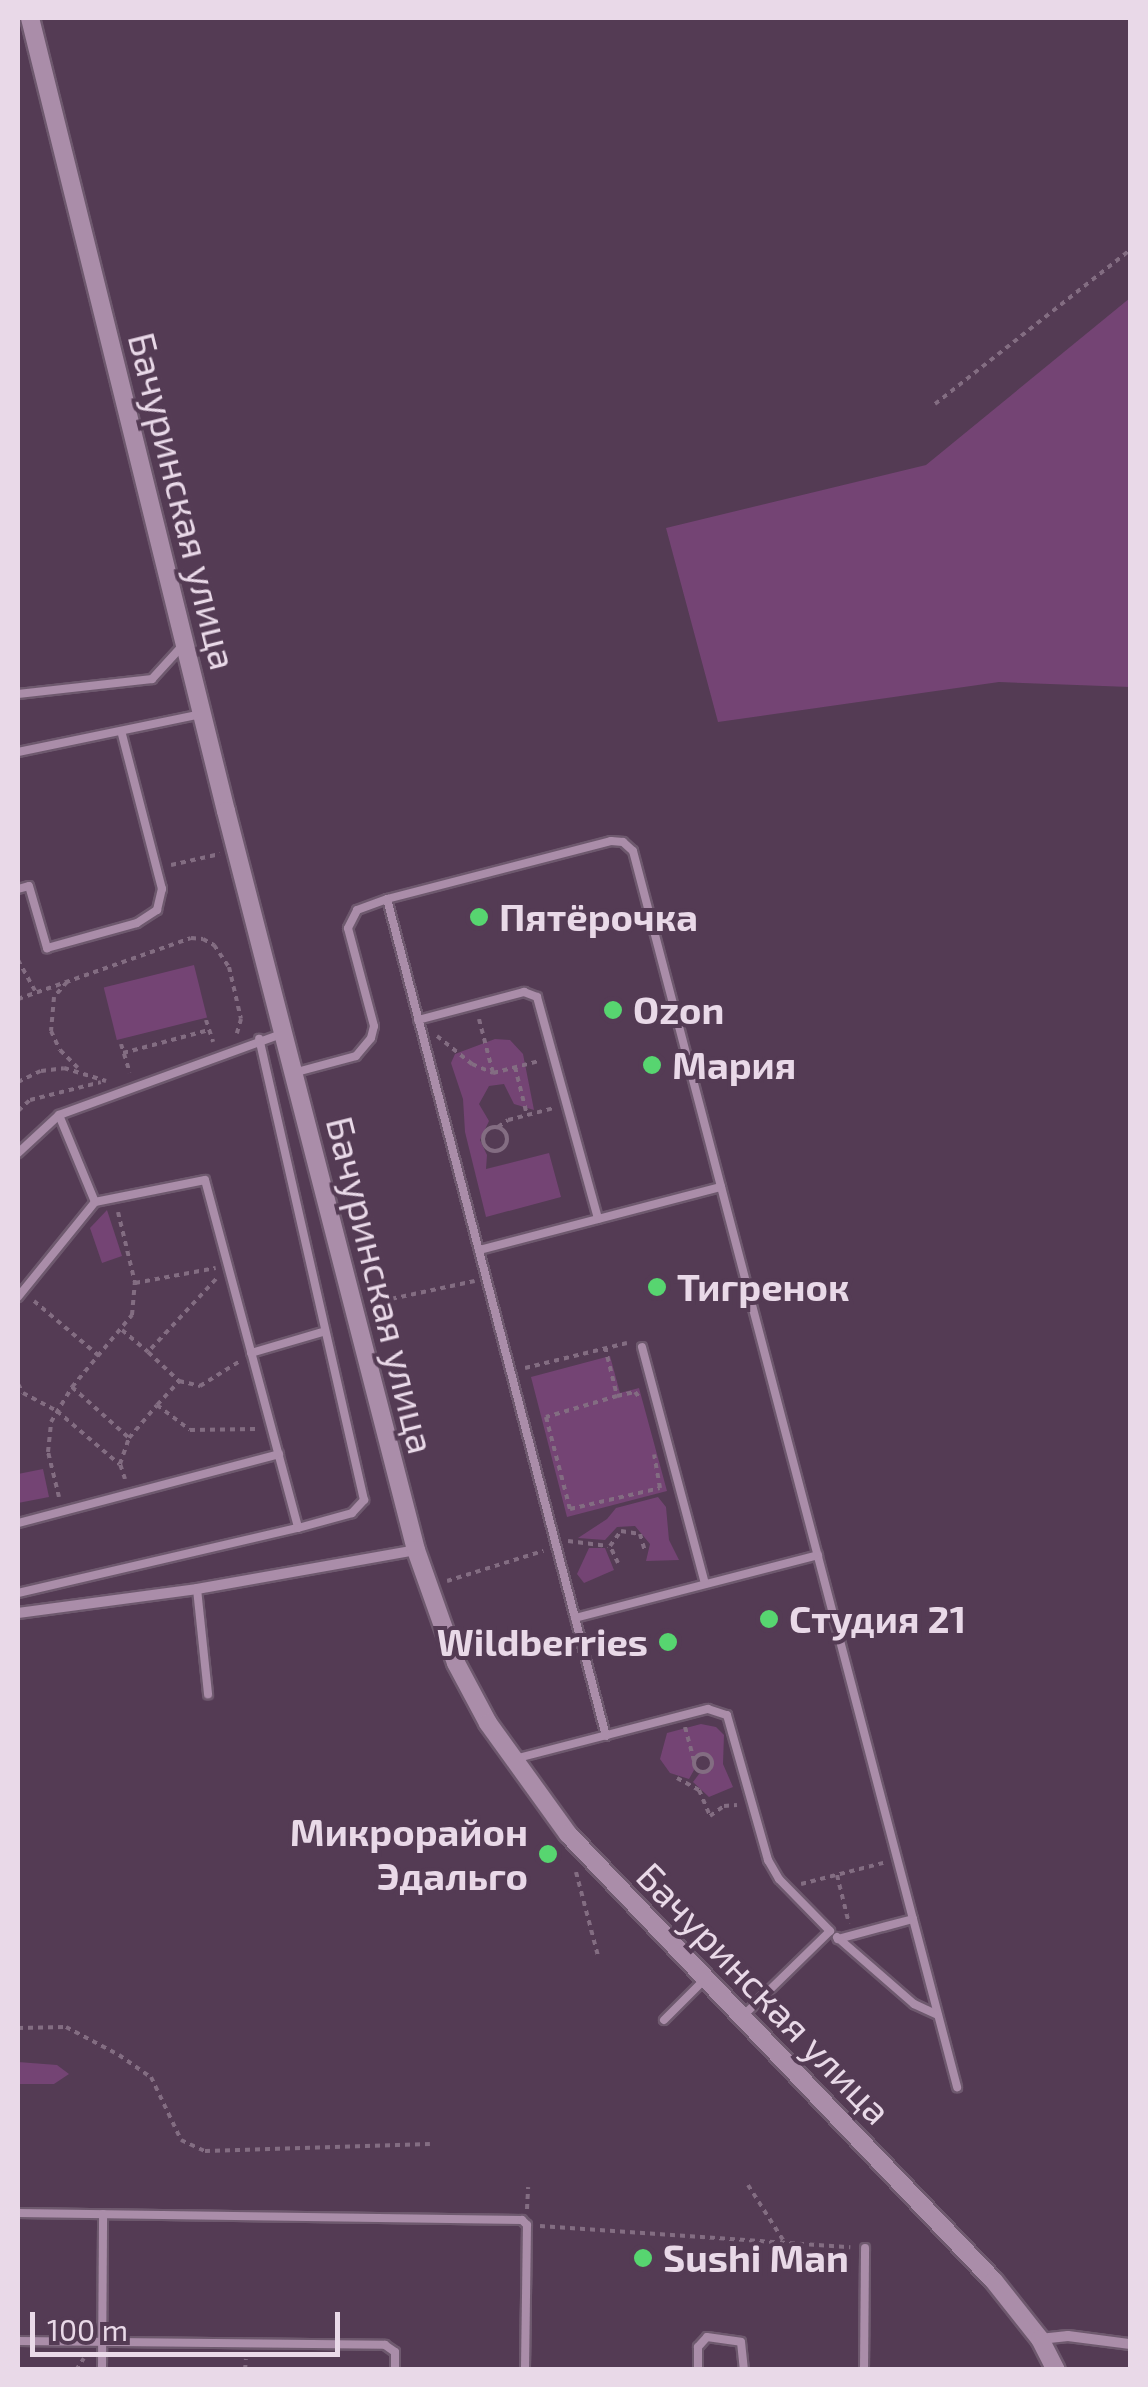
<!DOCTYPE html>
<meta charset="utf-8">
<style>
body{margin:0}
#map{position:relative;width:1148px;height:2387px;overflow:hidden;background:#543b54;font-family:"Exo 2",sans-serif}
div>[style]{position:absolute}
.green>*{inset:0;background:#744474;transform-origin:0 0}
.path>*{height:4px;margin-top:-2px;transform-origin:0;background:repeating-linear-gradient(90deg,#836d82 0 5px,transparent 0 10px)}
.path>.ring{margin:-2px;padding:0;box-sizing:content-box;background:none;border:4px solid #836d82;border-radius:50%}
.roads{filter:drop-shadow(2px 0 #6e596e) drop-shadow(-2px 0 #6e596e) drop-shadow(0 2px #6e596e) drop-shadow(0 -2px #6e596e)}
.service>*{height:8px;margin:-4px;padding:0 4px;transform-origin:4px;border-radius:4px;background:#aa8da9}
.minor>*{height:10px;margin:-5px;padding:0 5px;transform-origin:5px;border-radius:5px;background:#aa8da9}
.tertiary>*{height:18px;margin:-9px;padding:0 9px;transform-origin:9px;border-radius:9px;background:#aa8da9}
.dots>*{width:28px;height:28px;translate:-50% -50%;box-sizing:border-box;border:5px solid #543b54;border-radius:50%}
span{translate:-50% -50%;white-space:nowrap;text-align:center;line-height:1.15;-webkit-text-stroke:8px #543b54;paint-order:stroke}
.street-label{font-size:38px;color:#e9d9e8}
.poi-label{font-size:38px;color:#e9d9e8;font-weight:700}
.left{translate:0 -50%;text-align:left}
.right{translate:-100% -50%;text-align:right}
.frame{position:absolute;inset:0;border:20px solid #e9d9e8;pointer-events:none}
.scale{position:absolute;left:30px;top:2312px;width:310px;height:45px;box-sizing:border-box;border:5px solid #e9d9e8;border-top:0;padding-left:12px;font-size:30px;line-height:35px;white-space:nowrap;color:#e9d9e8;-webkit-text-stroke:8px #543b54;paint-order:stroke}
</style>
<div id="map">
<div class="green">
<i style="clip-path:polygon(1130px 298px,1130px 687px,999px 682px,718px 722px,666px 528px,926px 465px)"></i>
<i style="left:194px;top:965px;width:54px;height:93px;rotate:76deg"></i>
<i style="clip-path:polygon(495px 1039px,510px 1040px,523px 1054px,534px 1110px,514px 1104px,504px 1084px,489px 1086px,479px 1104px,489px 1121px,480px 1140px,487px 1155px,486px 1169px,549px 1153px,561px 1197px,486px 1217px,465px 1132px,463px 1099px,451px 1063px,455px 1054px)"></i>
<i style="clip-path:polygon(107px 1210px,122px 1256px,102px 1263px,90px 1228px)"></i>
<i style="clip-path:polygon(610px 1356px,620px 1393px,639px 1388px,667px 1491px,567px 1517px,531px 1377px)"></i>
<i style="clip-path:polygon(43px 1469px,49px 1497px,18px 1503px,18px 1474px)"></i>
<i style="clip-path:polygon(658px 1497px,666px 1507px,669px 1540px,679px 1560px,646px 1561px,650px 1544px,635px 1526px,617px 1527px,605px 1540px,578px 1538px,607px 1519px,616px 1508px)"></i>
<i style="clip-path:polygon(589px 1548px,605px 1548px,614px 1570px,584px 1583px,577px 1574px)"></i>
<i style="clip-path:polygon(701px 1724px,716px 1727px,724px 1735px,723px 1764px,733px 1787px,709px 1797px,693px 1782px,699px 1774px,712px 1770px,709px 1754px,693px 1757px,694px 1770px,689px 1779px,670px 1773px,660px 1759px,667px 1733px)"></i>
<i style="clip-path:polygon(18px 2062px,57px 2065px,69px 2074px,54px 2084px,18px 2084px)"></i>
</div>
<div class="path">
<i style="left:935px;top:404px;width:248px;rotate:-38.3deg"></i>
<i style="left:171px;top:865px;width:50px;rotate:-12.7deg"></i>
<i style="left:18px;top:960px;width:35px;rotate:61deg"></i>
<i style="left:67px;top:982px;width:20px;rotate:131deg"></i>
<i style="left:54px;top:997px;width:34px;rotate:95deg"></i>
<i style="left:51px;top:1031px;width:21px;rotate:65deg"></i>
<i style="left:60px;top:1050px;width:25px;rotate:45deg"></i>
<i style="left:18px;top:999px;width:183px;rotate:-19.4deg"></i>
<i style="left:191px;top:938px;width:12px;rotate:5deg"></i>
<i style="left:203px;top:939px;width:13px;rotate:29deg"></i>
<i style="left:214px;top:945px;width:27px;rotate:56deg"></i>
<i style="left:229px;top:967px;width:53px;rotate:77deg"></i>
<i style="left:241px;top:1019px;width:15px;rotate:106deg"></i>
<i style="left:479px;top:1019px;width:56px;rotate:75.5deg"></i>
<i style="left:206px;top:1020px;width:23px;rotate:72deg"></i>
<i style="left:437px;top:1036px;width:45px;rotate:38.7deg"></i>
<i style="left:472px;top:1064px;width:23px;rotate:23deg"></i>
<i style="left:493px;top:1073px;width:48px;rotate:-14.6deg"></i>
<i style="left:121px;top:1044px;width:30px;rotate:73deg"></i>
<i style="left:123px;top:1053px;width:89px;rotate:-15deg"></i>
<i style="left:515px;top:1067px;width:49px;rotate:76deg"></i>
<i style="left:18px;top:1082px;width:25px;rotate:-26deg"></i>
<i style="left:41px;top:1071px;width:23px;rotate:-7deg"></i>
<i style="left:64px;top:1068px;width:44px;rotate:17.2deg"></i>
<i style="left:18px;top:1111px;width:16px;rotate:-43deg"></i>
<i style="left:30px;top:1100px;width:73px;rotate:-14.2deg"></i>
<i style="left:498px;top:1127px;width:12px;rotate:-35deg"></i>
<i style="left:508px;top:1120px;width:48px;rotate:-14.6deg"></i>
<i class="ring" style="left:483px;top:1127px;width:20px;height:20px"></i>
<i style="left:118px;top:1212px;width:73px;rotate:76.5deg"></i>
<i style="left:135px;top:1283px;width:82px;rotate:-10.5deg"></i>
<i style="left:216px;top:1279px;width:100px;rotate:133deg"></i>
<i style="left:148px;top:1352px;width:42px;rotate:43.1deg"></i>
<i style="left:179px;top:1381px;width:22px;rotate:13deg"></i>
<i style="left:200px;top:1386px;width:47px;rotate:-32deg"></i>
<i style="left:34px;top:1301px;width:85px;rotate:40.2deg"></i>
<i style="left:372px;top:1303px;width:105px;rotate:-12.1deg"></i>
<i style="left:122px;top:1330px;width:34px;rotate:40deg"></i>
<i style="left:605px;top:1347px;width:50px;rotate:76.2deg"></i>
<i style="left:617px;top:1396px;width:18px;rotate:-13deg"></i>
<i style="left:635px;top:1392px;width:6px;rotate:51deg"></i>
<i style="left:525px;top:1368px;width:105px;rotate:-13.8deg"></i>
<i style="left:18px;top:1384px;width:10px;rotate:61deg"></i>
<i style="left:23px;top:1393px;width:38px;rotate:28deg"></i>
<i style="left:57px;top:1411px;width:82px;rotate:40.5deg"></i>
<i style="left:72px;top:1387px;width:75px;rotate:41.8deg"></i>
<i style="left:617px;top:1396px;width:74px;rotate:163.5deg"></i>
<i style="left:546px;top:1417px;width:95px;rotate:75.4deg"></i>
<i style="left:570px;top:1509px;width:92px;rotate:-13.1deg"></i>
<i style="left:660px;top:1488px;width:34px;rotate:-100deg"></i>
<i style="left:157px;top:1405px;width:33px;rotate:-47deg"></i>
<i style="left:125px;top:1479px;width:16px;rotate:-108deg"></i>
<i style="left:120px;top:1464px;width:28px;rotate:-71deg"></i>
<i style="left:129px;top:1438px;width:43px;rotate:-49.7deg"></i>
<i style="left:157px;top:1405px;width:41px;rotate:37.1deg"></i>
<i style="left:190px;top:1430px;width:67px;rotate:-0.9deg"></i>
<i style="left:59px;top:1497px;width:46px;rotate:-103.7deg"></i>
<i style="left:48px;top:1452px;width:30px;rotate:-84deg"></i>
<i style="left:51px;top:1422px;width:41px;rotate:-59deg"></i>
<i style="left:72px;top:1387px;width:94px;rotate:-50.2deg"></i>
<i style="left:132px;top:1315px;width:32px;rotate:-85deg"></i>
<i style="left:568px;top:1541px;width:40px;rotate:7.1deg"></i>
<i style="left:618px;top:1563px;width:19px;rotate:-115deg"></i>
<i style="left:610px;top:1546px;width:19px;rotate:-54deg"></i>
<i style="left:621px;top:1531px;width:19px;rotate:9deg"></i>
<i style="left:640px;top:1534px;width:19px;rotate:74deg"></i>
<i style="left:447px;top:1581px;width:101px;rotate:-17.4deg"></i>
<i style="left:685px;top:1727px;width:35px;rotate:75deg"></i>
<i class="ring" style="left:694px;top:1754px;width:14px;height:14px"></i>
<i style="left:677px;top:1778px;width:25px;rotate:29deg"></i>
<i style="left:699px;top:1790px;width:28px;rotate:67deg"></i>
<i style="left:710px;top:1816px;width:17px;rotate:-36deg"></i>
<i style="left:724px;top:1806px;width:13px;rotate:-4deg"></i>
<i style="left:576px;top:1872px;width:87px;rotate:75.3deg"></i>
<i style="left:837px;top:1875px;width:50px;rotate:76.2deg"></i>
<i style="left:801px;top:1884px;width:85px;rotate:-14.4deg"></i>
<i style="left:18px;top:2028px;width:48px;rotate:-1.2deg"></i>
<i style="left:66px;top:2027px;width:60px;rotate:27.8deg"></i>
<i style="left:119px;top:2055px;width:39px;rotate:35deg"></i>
<i style="left:151px;top:2077px;width:70px;rotate:64.5deg"></i>
<i style="left:181px;top:2140px;width:26px;rotate:25deg"></i>
<i style="left:205px;top:2151px;width:225px;rotate:-1.8deg"></i>
<i style="left:748px;top:2185px;width:69px;rotate:57.5deg"></i>
<i style="left:527px;top:2209px;width:22px;rotate:-87deg"></i>
<i style="left:540px;top:2226px;width:311px;rotate:3.9deg"></i>
<i style="left:76px;top:2370px;width:14px;rotate:-56deg"></i>
<i style="left:245px;top:2370px;width:11px;rotate:-85deg"></i>
</div>
<div class="roads">
<div class="service">
<i style="left:18px;top:694px;width:135px;rotate:-6.4deg"></i>
<i style="left:152px;top:679px;width:47px;rotate:-47.6deg"></i>
<i style="left:18px;top:752px;width:188px;rotate:-11.7deg"></i>
<i style="left:18px;top:889px;width:11px;rotate:-15deg"></i>
<i style="left:29px;top:886px;width:65px;rotate:73.8deg"></i>
<i style="left:47px;top:948px;width:93px;rotate:-15.5deg"></i>
<i style="left:137px;top:923px;width:24px;rotate:-33deg"></i>
<i style="left:157px;top:910px;width:22px;rotate:-77deg"></i>
<i style="left:162px;top:889px;width:163px;rotate:-104.5deg"></i>
<i style="left:387px;top:899px;width:231px;rotate:-14.5deg"></i>
<i style="left:611px;top:841px;width:12px;rotate:5deg"></i>
<i style="left:623px;top:842px;width:13px;rotate:42deg"></i>
<i style="left:633px;top:851px;width:1104px;rotate:75.31deg"></i>
<i style="left:913px;top:1919px;width:78px;rotate:165.1deg"></i>
<i style="left:418px;top:1020px;width:110px;rotate:-14.8deg"></i>
<i style="left:524px;top:992px;width:14px;rotate:21deg"></i>
<i style="left:537px;top:997px;width:230px;rotate:74.6deg"></i>
<i style="left:293px;top:1073px;width:65px;rotate:-15.1deg"></i>
<i style="left:356px;top:1056px;width:23px;rotate:-50deg"></i>
<i style="left:371px;top:1038px;width:12px;rotate:-76deg"></i>
<i style="left:374px;top:1026px;width:101px;rotate:-104.9deg"></i>
<i style="left:348px;top:928px;width:20px;rotate:-63deg"></i>
<i style="left:357px;top:910px;width:32px;rotate:-20deg"></i>
<i style="left:387px;top:899px;width:865px;rotate:75.34deg"></i>
<i style="left:18px;top:1153px;width:56px;rotate:-42.8deg"></i>
<i style="left:59px;top:1115px;width:237px;rotate:-20deg"></i>
<i style="left:95px;top:1202px;width:112px;rotate:-11.3deg"></i>
<i style="left:205px;top:1180px;width:360px;rotate:75deg"></i>
<i style="left:479px;top:1250px;width:250px;rotate:-14.6deg"></i>
<i style="left:18px;top:1297px;width:122px;rotate:-51deg"></i>
<i style="left:95px;top:1202px;width:94px;rotate:-112.5deg"></i>
<i style="left:642px;top:1347px;width:245px;rotate:75.1deg"></i>
<i style="left:251px;top:1353px;width:75px;rotate:-16.3deg"></i>
<i style="left:18px;top:1523px;width:270px;rotate:-14.8deg"></i>
<i style="left:197px;top:1589px;width:106px;rotate:84deg"></i>
<i style="left:18px;top:1593px;width:287px;rotate:-13.1deg"></i>
<i style="left:298px;top:1528px;width:56px;rotate:-15.5deg"></i>
<i style="left:352px;top:1513px;width:18px;rotate:-47deg"></i>
<i style="left:364px;top:1500px;width:473px;rotate:-102.8deg"></i>
<i style="left:575px;top:1618px;width:251px;rotate:-14.5deg"></i>
<i style="left:518px;top:1758px;width:196px;rotate:-14.5deg"></i>
<i style="left:708px;top:1709px;width:20px;rotate:18deg"></i>
<i style="left:727px;top:1715px;width:151px;rotate:74.2deg"></i>
<i style="left:768px;top:1860px;width:22px;rotate:60deg"></i>
<i style="left:779px;top:1879px;width:73px;rotate:45.6deg"></i>
<i style="left:830px;top:1931px;width:123px;rotate:135.7deg"></i>
<i style="left:913px;top:1919px;width:174px;rotate:75.3deg"></i>
<i style="left:837px;top:1937px;width:102px;rotate:41deg"></i>
<i style="left:914px;top:2004px;width:26px;rotate:25deg"></i>
<i style="left:664px;top:2020px;width:58px;rotate:-45deg"></i>
<i style="left:18px;top:2213px;width:504px;rotate:0.8deg"></i>
<i style="left:522px;top:2220px;width:7px;rotate:45deg"></i>
<i style="left:527px;top:2225px;width:145px;rotate:90.8deg"></i>
<i style="left:18px;top:2341px;width:367px;rotate:0.6deg"></i>
<i style="left:385px;top:2345px;width:12px;rotate:35deg"></i>
<i style="left:395px;top:2352px;width:18px;rotate:90deg"></i>
<i style="left:102px;top:2370px;width:156px;rotate:-89.6deg"></i>
<i style="left:698px;top:2370px;width:23px;rotate:-90deg"></i>
<i style="left:698px;top:2347px;width:13px;rotate:-48deg"></i>
<i style="left:707px;top:2337px;width:34px;rotate:8deg"></i>
<i style="left:741px;top:2342px;width:28px;rotate:84deg"></i>
<i style="left:864px;top:2370px;width:122px;rotate:-89.5deg"></i>
</div>
<div class="minor">
<i style="left:18px;top:1613px;width:181px;rotate:-7.6deg"></i>
<i style="left:197px;top:1589px;width:222px;rotate:-10.1deg"></i>
<i style="left:1040px;top:2339px;width:28px;rotate:-6deg"></i>
<i style="left:1068px;top:2336px;width:63px;rotate:7.4deg"></i>
</div>
<div class="tertiary">
<i style="left:30px;top:18px;width:817px;rotate:76.12deg"></i>
<i style="left:226px;top:811px;width:763px;rotate:75.58deg"></i>
<i style="left:416px;top:1550px;width:120px;rotate:70.5deg"></i>
<i style="left:456px;top:1663px;width:68px;rotate:61.9deg"></i>
<i style="left:488px;top:1723px;width:137px;rotate:54.2deg"></i>
<i style="left:568px;top:1834px;width:617px;rotate:46.38deg"></i>
<i style="left:994px;top:2281px;width:74px;rotate:51.6deg"></i>
<i style="left:1040px;top:2339px;width:35px;rotate:63deg"></i>
</div>
</div>
<div class="dots">
<i style="left:479px;top:917px;background:#57d570"></i>
<i style="left:613px;top:1010px;background:#57d570"></i>
<i style="left:652px;top:1065px;background:#57d570"></i>
<i style="left:657px;top:1287px;background:#57d570"></i>
<i style="left:769px;top:1619px;background:#57d570"></i>
<i style="left:668px;top:1642px;background:#57d570"></i>
<i style="left:548px;top:1854px;background:#57d570"></i>
<i style="left:643px;top:2258px;background:#57d570"></i>
</div>
<div class="street-label">
<span style="left:183px;top:501px;rotate:76deg">Бачуринская улица</span>
<span style="left:381px;top:1285px;rotate:76deg">Бачуринская улица</span>
<span style="left:764px;top:1993px;rotate:46deg">Бачуринская улица</span>
</div>
<div class="poi-label">
<span class="left" style="left:499px;top:917px">Пятёрочка</span>
<span class="left" style="left:633px;top:1010px">Ozon</span>
<span class="left" style="left:672px;top:1065px">Мария</span>
<span class="left" style="left:677px;top:1287px">Тигренок</span>
<span class="left" style="left:789px;top:1619px">Студия 21</span>
<span class="right" style="left:648px;top:1642px">Wildberries</span>
<span class="right" style="left:528px;top:1854px">Микрорайон<br>Эдальго</span>
<span class="left" style="left:663px;top:2258px">Sushi Man</span>
</div>
<div class="frame"></div>
<div class="scale">100 m</div>
</div>
